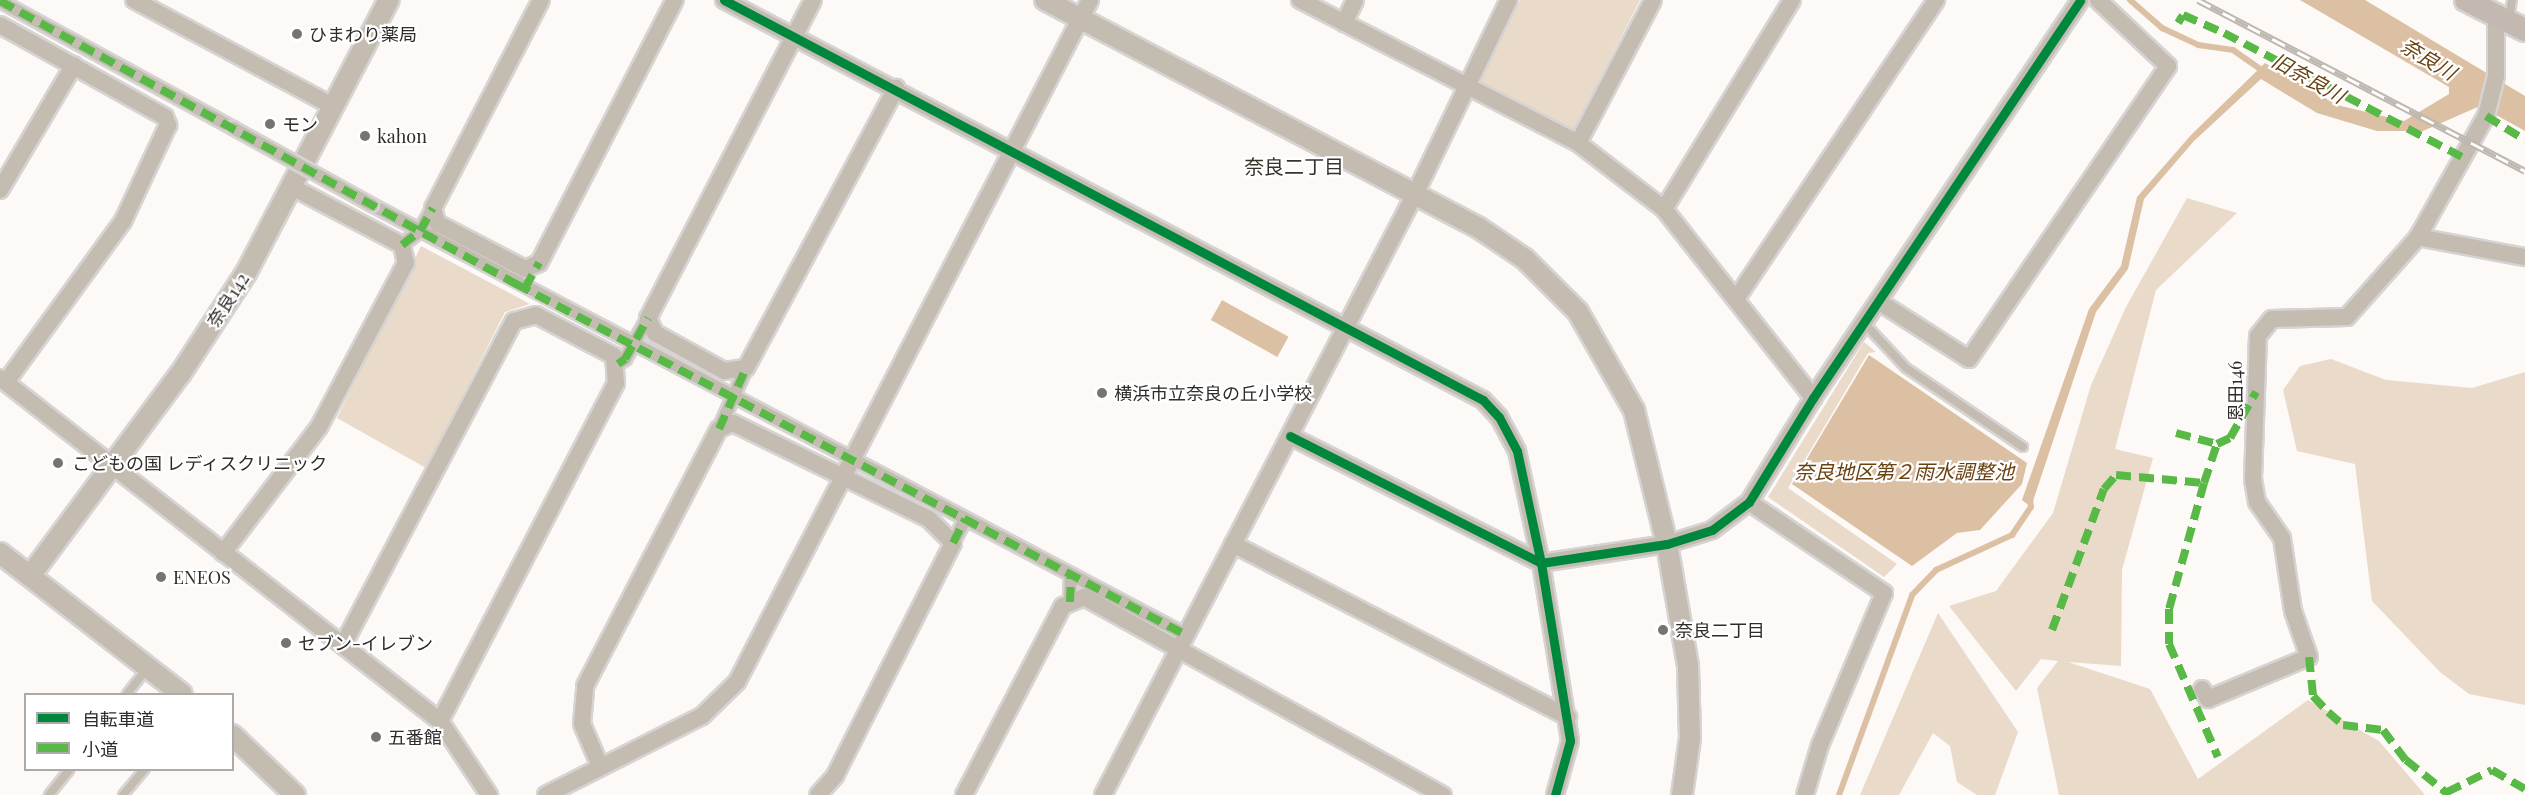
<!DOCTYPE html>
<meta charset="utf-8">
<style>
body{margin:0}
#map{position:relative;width:2525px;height:795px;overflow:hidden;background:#fcf9f7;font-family:"Playfair Display","Noto Sans JP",serif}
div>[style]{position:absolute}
.green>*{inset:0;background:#eadaca}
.water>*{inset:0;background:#dcc0a3;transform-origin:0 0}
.stream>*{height:6px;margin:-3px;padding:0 3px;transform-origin:3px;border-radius:3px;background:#dcc0a3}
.roads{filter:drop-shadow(2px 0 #d6d4d3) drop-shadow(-2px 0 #d6d4d3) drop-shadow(0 2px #d6d4d3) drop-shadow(0 -2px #d6d4d3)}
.service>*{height:8px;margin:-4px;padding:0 4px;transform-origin:4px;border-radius:4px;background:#c4bbb1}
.pedestrian>*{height:12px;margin:-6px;padding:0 6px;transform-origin:6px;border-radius:6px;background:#c4bbb1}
.minor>*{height:16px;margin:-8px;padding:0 8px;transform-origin:8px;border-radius:8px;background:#c4bbb1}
.tertiary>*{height:20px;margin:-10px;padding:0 10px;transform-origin:10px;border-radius:10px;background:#c4bbb1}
.secondary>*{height:22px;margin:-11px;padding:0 11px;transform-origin:11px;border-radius:11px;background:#c3b9b0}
.rail>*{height:7px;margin-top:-3.5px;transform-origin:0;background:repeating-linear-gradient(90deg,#fff 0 14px,#beb8b1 0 28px);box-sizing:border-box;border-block:2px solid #beb8b1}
.bridges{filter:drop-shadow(2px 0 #d6d4d3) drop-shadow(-2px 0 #d6d4d3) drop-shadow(0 2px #d6d4d3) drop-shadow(0 -2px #d6d4d3)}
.pedestrian-bridge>*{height:12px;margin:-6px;padding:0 6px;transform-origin:6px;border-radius:6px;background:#c4bbb1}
.quiet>*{height:8px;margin-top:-4px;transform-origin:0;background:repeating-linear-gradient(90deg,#58b947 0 15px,transparent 0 23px)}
.cycleway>*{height:9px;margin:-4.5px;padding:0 4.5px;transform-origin:4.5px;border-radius:4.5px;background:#00873e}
.dots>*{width:16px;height:16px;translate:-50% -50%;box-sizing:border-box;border:3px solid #fff;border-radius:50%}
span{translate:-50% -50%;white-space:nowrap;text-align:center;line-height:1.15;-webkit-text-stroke:4.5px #fff;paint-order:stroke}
.poi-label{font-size:18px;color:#2e2b28}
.left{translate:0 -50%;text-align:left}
.street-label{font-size:18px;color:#2e2b28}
.water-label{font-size:20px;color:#694212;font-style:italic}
.neighbourhood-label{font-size:20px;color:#39322b}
.legend{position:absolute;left:24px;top:693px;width:210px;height:78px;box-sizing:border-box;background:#fff;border:2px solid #abaaa9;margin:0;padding:8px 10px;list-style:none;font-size:18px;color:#2e2b28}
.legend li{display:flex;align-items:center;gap:12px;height:30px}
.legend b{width:30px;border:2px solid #abaaa9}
</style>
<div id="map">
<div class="green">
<i style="clip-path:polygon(1520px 0,1640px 0,1571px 136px,1477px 85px)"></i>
<i style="clip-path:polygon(2187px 198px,2237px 213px,2156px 290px,2115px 449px,2153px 458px,2122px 570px,2121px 666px,2068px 662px,2150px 689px,2198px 779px,2308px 700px,2379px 741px,2425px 795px,2059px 795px,2037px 688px,2058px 661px,2041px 659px,2016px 691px,1949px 606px,1996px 591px,2053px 513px,2091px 385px,2126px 307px)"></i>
<i style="clip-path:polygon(421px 246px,530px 304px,505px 312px,426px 468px,337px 418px)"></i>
<i style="clip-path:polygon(1864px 342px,1876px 352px,1868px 353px,1788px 488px,1897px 564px,1884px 577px,1768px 497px)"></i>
<i style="clip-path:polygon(2331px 359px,2386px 380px,2472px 388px,2525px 372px,2525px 705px,2469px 694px,2440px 672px,2372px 601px,2355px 464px,2297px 451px,2283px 390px,2300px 366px)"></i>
<i style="clip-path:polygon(1938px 613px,2018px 732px,1995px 795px,1977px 795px,1957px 782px,1950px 746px,1933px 733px,1899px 795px,1860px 795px)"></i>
</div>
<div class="water">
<i style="clip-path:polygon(2300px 0,2365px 0,2525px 96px,2525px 131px,2480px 106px,2423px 131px,2377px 131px,2317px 113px,2261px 79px,2194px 141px,2144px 199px,2128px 269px,2096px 312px,2031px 507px,2022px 500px,2089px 309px,2121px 266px,2137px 197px,2191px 135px,2265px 63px,2337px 105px,2404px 121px,2449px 94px,2449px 87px)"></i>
<i style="left:1222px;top:300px;width:76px;height:23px;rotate:29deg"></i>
<i style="clip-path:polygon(1869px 355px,2027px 463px,2022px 484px,1980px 530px,1957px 533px,1912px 566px,1792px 484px)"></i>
</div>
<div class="stream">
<i style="left:2130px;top:0;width:43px;rotate:41.2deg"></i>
<i style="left:2162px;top:28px;width:40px;rotate:25deg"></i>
<i style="left:2198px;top:45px;width:35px;rotate:8deg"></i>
<i style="left:2233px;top:50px;width:38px;rotate:35deg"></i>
<i style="left:1839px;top:795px;width:213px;rotate:-69.9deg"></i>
<i style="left:1912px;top:595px;width:35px;rotate:-46deg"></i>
<i style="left:1936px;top:570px;width:84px;rotate:-24.7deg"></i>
<i style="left:2012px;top:535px;width:34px;rotate:-56deg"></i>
<i style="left:2031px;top:507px;width:8px;rotate:-97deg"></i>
</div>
<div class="roads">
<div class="service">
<i style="left:2509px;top:21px;width:21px;rotate:-82deg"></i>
<i style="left:1865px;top:324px;width:60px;rotate:47deg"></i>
<i style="left:1906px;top:368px;width:141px;rotate:34deg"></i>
<i style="left:127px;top:694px;width:33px;rotate:-52deg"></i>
<i style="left:49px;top:795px;width:32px;rotate:-51deg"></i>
<i style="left:123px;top:795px;width:33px;rotate:-50deg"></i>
</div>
<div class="pedestrian">
<i style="left:0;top:1px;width:265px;rotate:28.6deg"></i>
<i style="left:372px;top:205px;width:921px;rotate:27.85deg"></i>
<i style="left:402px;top:245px;width:23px;rotate:-38deg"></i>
<i style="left:420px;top:231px;width:26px;rotate:-61deg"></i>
<i style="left:618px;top:364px;width:9px;rotate:-36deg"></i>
<i style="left:625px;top:359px;width:47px;rotate:-60.7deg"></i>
<i style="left:719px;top:429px;width:67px;rotate:-66.1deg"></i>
<i style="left:953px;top:543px;width:27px;rotate:-63deg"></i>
<i style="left:1070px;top:602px;width:27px;rotate:-88deg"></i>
</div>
<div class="minor">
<i style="left:134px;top:0;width:227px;rotate:28.1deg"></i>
<i style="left:541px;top:0;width:234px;rotate:117.4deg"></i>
<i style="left:433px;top:208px;width:16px;rotate:75deg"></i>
<i style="left:437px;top:223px;width:99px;rotate:27.6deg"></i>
<i style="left:525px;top:269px;width:15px;rotate:-23deg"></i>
<i style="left:539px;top:263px;width:296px;rotate:-62.7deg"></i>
<i style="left:724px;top:0;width:858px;rotate:27.79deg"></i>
<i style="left:1483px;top:400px;width:23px;rotate:47deg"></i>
<i style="left:1499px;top:417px;width:38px;rotate:62deg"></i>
<i style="left:1517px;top:451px;width:115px;rotate:77.9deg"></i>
<i style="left:1541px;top:563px;width:180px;rotate:80.7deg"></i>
<i style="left:1570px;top:741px;width:56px;rotate:105.5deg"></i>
<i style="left:813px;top:0;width:358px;rotate:117.4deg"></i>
<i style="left:648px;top:318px;width:17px;rotate:65deg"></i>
<i style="left:655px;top:333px;width:79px;rotate:28.8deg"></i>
<i style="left:724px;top:371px;width:22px;rotate:-8deg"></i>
<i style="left:746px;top:368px;width:318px;rotate:-61.8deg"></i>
<i style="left:1300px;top:0;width:313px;rotate:27.2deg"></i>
<i style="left:1578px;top:143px;width:108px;rotate:37.5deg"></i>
<i style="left:1664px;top:209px;width:241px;rotate:51.7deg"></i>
<i style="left:1344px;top:23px;width:25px;rotate:-64deg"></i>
<i style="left:0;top:25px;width:189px;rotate:29.1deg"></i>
<i style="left:165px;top:117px;width:9px;rotate:69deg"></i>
<i style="left:168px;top:125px;width:106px;rotate:115.1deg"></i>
<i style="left:123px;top:221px;width:199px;rotate:126deg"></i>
<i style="left:1578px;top:143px;width:161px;rotate:-62.3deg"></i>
<i style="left:0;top:190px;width:145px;rotate:-59.4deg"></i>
<i style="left:1664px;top:209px;width:245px;rotate:-58.5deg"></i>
<i style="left:2418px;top:237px;width:109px;rotate:10.6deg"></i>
<i style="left:1736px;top:299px;width:360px;rotate:-56.2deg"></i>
<i style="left:1881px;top:303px;width:104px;rotate:32.5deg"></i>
<i style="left:1969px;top:359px;width:354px;rotate:-55.8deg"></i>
<i style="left:2168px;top:66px;width:96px;rotate:-136.7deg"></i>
<i style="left:0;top:378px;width:558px;rotate:37.94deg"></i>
<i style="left:440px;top:721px;width:89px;rotate:56.5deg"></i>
<i style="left:1290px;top:436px;width:281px;rotate:26.8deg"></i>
<i style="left:1541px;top:563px;width:127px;rotate:-8.6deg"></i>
<i style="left:1667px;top:544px;width:47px;rotate:-17.3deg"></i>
<i style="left:1712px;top:530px;width:46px;rotate:-37.1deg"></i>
<i style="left:1749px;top:502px;width:122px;rotate:-58.4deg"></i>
<i style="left:1813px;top:398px;width:479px;rotate:-56.1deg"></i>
<i style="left:1749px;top:502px;width:163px;rotate:34deg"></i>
<i style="left:1884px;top:593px;width:165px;rotate:112.8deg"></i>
<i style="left:1820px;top:745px;width:52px;rotate:106.7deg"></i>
<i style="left:1233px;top:544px;width:377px;rotate:27.3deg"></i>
<i style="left:223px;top:553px;width:158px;rotate:-52.7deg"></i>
<i style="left:319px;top:427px;width:186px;rotate:-62.1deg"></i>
<i style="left:406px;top:263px;width:18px;rotate:-103deg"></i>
<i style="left:402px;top:245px;width:124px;rotate:-152.2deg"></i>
<i style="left:343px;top:645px;width:366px;rotate:-62.2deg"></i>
<i style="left:514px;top:321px;width:23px;rotate:-15deg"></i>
<i style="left:536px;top:315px;width:88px;rotate:27.7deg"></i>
<i style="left:614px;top:356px;width:27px;rotate:86deg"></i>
<i style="left:616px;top:383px;width:381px;rotate:117.5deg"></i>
<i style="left:2202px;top:689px;width:12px;rotate:59deg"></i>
<i style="left:2208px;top:699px;width:109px;rotate:-22.6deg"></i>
<i style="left:2309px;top:657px;width:49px;rotate:-109.2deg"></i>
<i style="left:2293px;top:611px;width:74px;rotate:-98.6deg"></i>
<i style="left:2282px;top:538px;width:44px;rotate:-124.8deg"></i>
<i style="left:2257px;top:502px;width:23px;rotate:-100deg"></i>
<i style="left:2253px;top:479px;width:143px;rotate:-88deg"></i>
<i style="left:2258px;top:336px;width:22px;rotate:-51deg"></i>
<i style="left:2272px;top:319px;width:75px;rotate:-1.5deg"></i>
<i style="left:2347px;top:317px;width:107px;rotate:-48.4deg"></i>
<i style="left:2418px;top:237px;width:139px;rotate:-60.7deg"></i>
<i style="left:2486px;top:116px;width:41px;rotate:-76deg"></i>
<i style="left:2496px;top:76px;width:61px;rotate:-90deg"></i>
<i style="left:600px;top:766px;width:46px;rotate:-113.2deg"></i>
<i style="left:582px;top:724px;width:38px;rotate:-85deg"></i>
<i style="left:585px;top:686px;width:290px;rotate:-62.5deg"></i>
<i style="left:719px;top:429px;width:15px;rotate:-23deg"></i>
<i style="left:733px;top:423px;width:218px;rotate:26.1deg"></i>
<i style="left:929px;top:519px;width:34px;rotate:45deg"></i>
<i style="left:953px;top:543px;width:261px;rotate:116.9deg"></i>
<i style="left:835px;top:776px;width:25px;rotate:132deg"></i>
<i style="left:546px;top:795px;width:175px;rotate:-26.9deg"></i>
<i style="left:702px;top:716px;width:49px;rotate:-44.2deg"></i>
<i style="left:737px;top:682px;width:768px;rotate:-62.63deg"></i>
<i style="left:964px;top:795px;width:213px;rotate:-62.4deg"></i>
<i style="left:1063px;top:606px;width:23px;rotate:-23deg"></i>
<i style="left:1084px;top:597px;width:410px;rotate:28.9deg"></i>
<i style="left:1103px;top:795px;width:679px;rotate:-62.57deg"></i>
<i style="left:1416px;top:192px;width:213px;rotate:-64.2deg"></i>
</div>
<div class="tertiary">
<i style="left:1045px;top:0;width:490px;rotate:27.7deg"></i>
<i style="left:1479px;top:228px;width:55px;rotate:34deg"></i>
<i style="left:1525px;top:259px;width:75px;rotate:45deg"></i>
<i style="left:1578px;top:312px;width:113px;rotate:60.3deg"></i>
<i style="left:1634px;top:410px;width:138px;rotate:76.2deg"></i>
<i style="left:1667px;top:544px;width:124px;rotate:80.2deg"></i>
<i style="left:1688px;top:666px;width:72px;rotate:88.4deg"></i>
<i style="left:1690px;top:738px;width:58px;rotate:98deg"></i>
<i style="left:0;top:553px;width:230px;rotate:37.8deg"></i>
<i style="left:30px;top:576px;width:253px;rotate:-53.4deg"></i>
<i style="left:181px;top:373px;width:119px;rotate:-57deg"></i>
<i style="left:246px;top:273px;width:308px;rotate:-62.4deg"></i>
<i style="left:232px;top:735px;width:87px;rotate:43.6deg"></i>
</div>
<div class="secondary">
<i style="left:2466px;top:0;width:66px;rotate:27deg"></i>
</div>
</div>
<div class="rail">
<i style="left:2198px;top:0;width:369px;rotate:27.6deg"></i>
</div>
<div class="bridges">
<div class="pedestrian-bridge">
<i style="left:233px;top:128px;width:159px;rotate:29deg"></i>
</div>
</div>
<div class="quiet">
<i style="left:0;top:1px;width:589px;rotate:28.74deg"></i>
<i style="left:516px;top:284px;width:756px;rotate:27.65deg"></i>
<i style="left:2178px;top:23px;width:9px;rotate:-58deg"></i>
<i style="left:2183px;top:15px;width:45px;rotate:23.7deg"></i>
<i style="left:2224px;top:33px;width:268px;rotate:27.5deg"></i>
<i style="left:2486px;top:116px;width:46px;rotate:31.6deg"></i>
<i style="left:402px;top:245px;width:23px;rotate:-38deg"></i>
<i style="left:420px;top:231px;width:26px;rotate:-61deg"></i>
<i style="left:525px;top:288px;width:29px;rotate:-61deg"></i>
<i style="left:618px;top:364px;width:9px;rotate:-36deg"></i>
<i style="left:625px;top:359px;width:47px;rotate:-60.7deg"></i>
<i style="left:719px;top:429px;width:67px;rotate:-66.1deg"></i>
<i style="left:2176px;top:433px;width:42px;rotate:15deg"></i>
<i style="left:2204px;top:483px;width:131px;rotate:105.5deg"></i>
<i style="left:2169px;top:609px;width:35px;rotate:90deg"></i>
<i style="left:2169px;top:644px;width:123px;rotate:66.6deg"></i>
<i style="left:953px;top:543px;width:27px;rotate:-63deg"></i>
<i style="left:1070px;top:602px;width:27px;rotate:-88deg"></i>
<i style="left:2052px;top:630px;width:150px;rotate:-69.8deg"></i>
<i style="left:2104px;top:489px;width:18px;rotate:-49deg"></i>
<i style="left:2116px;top:475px;width:88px;rotate:5.2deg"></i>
<i style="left:2204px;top:483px;width:41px;rotate:-71.6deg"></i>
<i style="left:2217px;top:444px;width:14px;rotate:-25deg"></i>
<i style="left:2230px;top:438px;width:53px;rotate:-60.5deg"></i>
<i style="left:2309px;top:657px;width:39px;rotate:84deg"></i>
<i style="left:2313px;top:696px;width:22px;rotate:47deg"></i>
<i style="left:2328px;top:712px;width:20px;rotate:41deg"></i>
<i style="left:2343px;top:725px;width:40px;rotate:7.1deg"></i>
<i style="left:2383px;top:730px;width:38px;rotate:53deg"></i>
<i style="left:2406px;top:760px;width:55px;rotate:39.1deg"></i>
<i style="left:2447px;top:792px;width:50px;rotate:-26.1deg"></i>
<i style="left:2492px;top:770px;width:38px;rotate:30deg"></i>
</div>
<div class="cycleway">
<i style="left:724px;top:0;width:858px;rotate:27.79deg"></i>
<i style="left:1483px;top:400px;width:23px;rotate:47deg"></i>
<i style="left:1499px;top:417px;width:38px;rotate:62deg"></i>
<i style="left:1517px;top:451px;width:115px;rotate:77.9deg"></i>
<i style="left:1541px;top:563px;width:180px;rotate:80.7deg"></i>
<i style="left:1570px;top:741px;width:56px;rotate:105.5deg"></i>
<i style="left:1290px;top:436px;width:281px;rotate:26.8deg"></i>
<i style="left:1541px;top:563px;width:127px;rotate:-8.6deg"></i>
<i style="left:1667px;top:544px;width:47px;rotate:-17.3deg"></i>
<i style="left:1712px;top:530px;width:46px;rotate:-37.1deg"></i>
<i style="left:1749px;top:502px;width:122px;rotate:-58.4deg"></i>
<i style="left:1813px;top:398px;width:479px;rotate:-56.1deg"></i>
</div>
<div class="dots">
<i style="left:297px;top:34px;background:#767370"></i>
<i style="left:270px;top:124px;background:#767370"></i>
<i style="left:365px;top:136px;background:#767370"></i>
<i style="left:1102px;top:393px;background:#767370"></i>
<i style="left:58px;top:463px;background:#767370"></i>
<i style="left:161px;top:577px;background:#767370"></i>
<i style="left:1663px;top:630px;background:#767370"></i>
<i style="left:286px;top:643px;background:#767370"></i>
<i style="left:376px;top:737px;background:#767370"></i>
</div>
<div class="poi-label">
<span class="left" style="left:309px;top:34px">ひまわり薬局</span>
<span class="left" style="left:282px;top:124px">モン</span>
<span class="left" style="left:377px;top:136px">kahon</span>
<span class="left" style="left:1114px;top:393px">横浜市立奈良の丘小学校</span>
<span class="left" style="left:72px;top:463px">こどもの国 レディスクリニック</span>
<span class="left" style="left:173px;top:577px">ENEOS</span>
<span class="left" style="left:1675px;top:630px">奈良二丁目</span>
<span class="left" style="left:298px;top:643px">セブン-イレブン</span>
<span class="left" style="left:388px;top:737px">五番館</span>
</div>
<div class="street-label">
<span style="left:228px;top:300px;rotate:-57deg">奈良142</span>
<span style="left:2235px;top:391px;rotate:-90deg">恩田146</span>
</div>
<div class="water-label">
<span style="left:2429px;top:58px;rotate:31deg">奈良川</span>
<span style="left:2309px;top:77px;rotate:29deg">旧奈良川</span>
<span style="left:1904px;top:470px">奈良地区第２雨水調整池</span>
</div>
<div class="neighbourhood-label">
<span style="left:1294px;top:165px">奈良二丁目</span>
</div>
<ul class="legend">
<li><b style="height:8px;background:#00873e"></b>自転車道</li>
<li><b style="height:8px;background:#58b947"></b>小道</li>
</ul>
</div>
